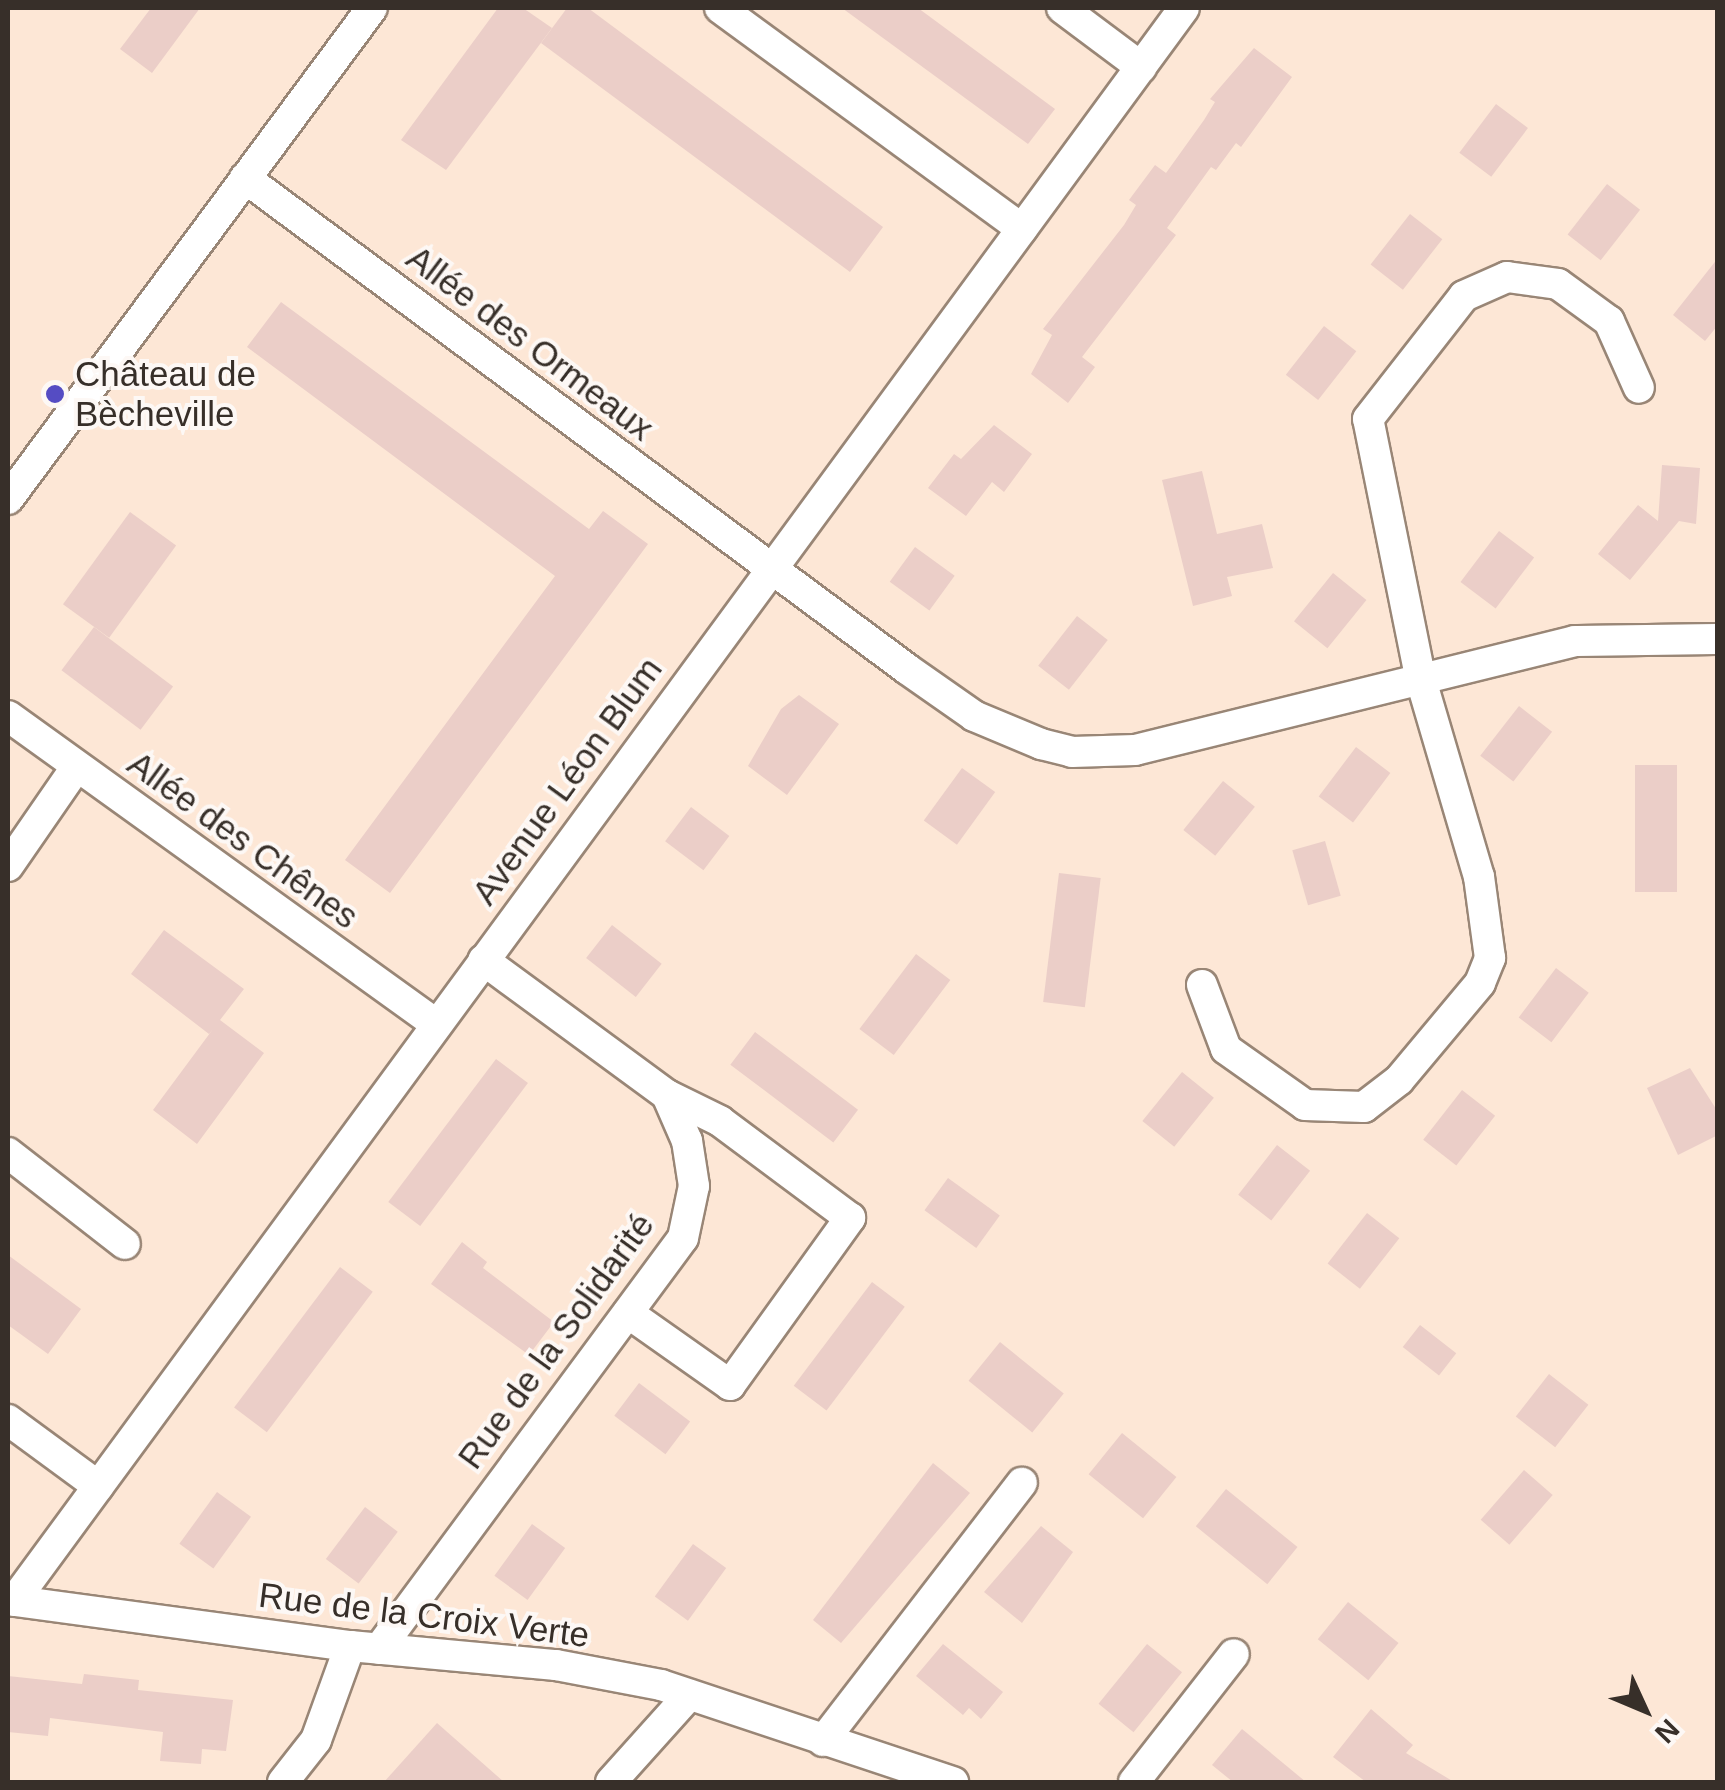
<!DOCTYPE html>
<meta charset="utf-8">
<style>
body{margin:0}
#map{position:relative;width:1725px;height:1790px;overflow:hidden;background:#fde7d6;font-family:Arial,sans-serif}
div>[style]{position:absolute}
.building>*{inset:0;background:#ebcec8;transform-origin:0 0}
.roads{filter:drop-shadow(2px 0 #998676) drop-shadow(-2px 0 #998676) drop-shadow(0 2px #998676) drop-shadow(0 -2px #998676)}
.minor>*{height:30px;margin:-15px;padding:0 15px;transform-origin:15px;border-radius:15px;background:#fff}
.dots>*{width:28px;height:28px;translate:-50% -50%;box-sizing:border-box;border:5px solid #fdf8f5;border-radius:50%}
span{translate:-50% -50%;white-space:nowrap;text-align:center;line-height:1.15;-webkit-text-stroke:8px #fdf8f5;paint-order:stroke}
.street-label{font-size:35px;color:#372f29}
.poi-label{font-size:35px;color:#372f29}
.left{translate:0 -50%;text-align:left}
.frame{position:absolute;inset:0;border:10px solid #372f29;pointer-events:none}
.north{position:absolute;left:1595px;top:1660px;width:100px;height:100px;-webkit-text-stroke:8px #fdf8f5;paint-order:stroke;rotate:134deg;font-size:28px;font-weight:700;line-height:40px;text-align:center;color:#372f29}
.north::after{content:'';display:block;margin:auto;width:35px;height:45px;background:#372f29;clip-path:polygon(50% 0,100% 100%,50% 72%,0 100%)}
</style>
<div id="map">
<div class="building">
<i style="clip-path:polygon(151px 8px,200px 8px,152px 73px,120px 49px)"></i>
<i style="clip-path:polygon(498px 8px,523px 8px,552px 28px,446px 170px,401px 140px)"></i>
<i style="clip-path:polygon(567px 8px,588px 8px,883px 227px,850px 272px,541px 43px)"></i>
<i style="clip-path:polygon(842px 8px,918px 8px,1055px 109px,1028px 144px)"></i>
<i style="clip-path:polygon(1254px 48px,1292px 77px,1241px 147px,1236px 143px,1216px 170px,1211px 167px,1167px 228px,1176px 235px,1082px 357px,1095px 367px,1068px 403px,1031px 374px,1052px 335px,1043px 329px,1124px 225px,1136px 205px,1129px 200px,1155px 165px,1166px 173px,1204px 120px,1215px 102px,1210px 99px)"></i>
<i style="left:1496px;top:104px;width:40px;height:61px;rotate:37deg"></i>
<i style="left:1607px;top:184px;width:42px;height:64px;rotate:38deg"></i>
<i style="left:1410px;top:214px;width:41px;height:64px;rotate:38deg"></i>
<i style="clip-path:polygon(1718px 258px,1718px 325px,1705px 341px,1673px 315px)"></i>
<i style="clip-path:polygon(281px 302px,589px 529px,603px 511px,648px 544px,390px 893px,345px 860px,555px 576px,247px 347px)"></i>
<i style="left:1324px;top:326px;width:41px;height:62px;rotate:38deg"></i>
<i style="clip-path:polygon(994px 425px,1032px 454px,1004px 492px,992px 482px,966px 516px,928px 488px,954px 454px,961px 459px)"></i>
<i style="clip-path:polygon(1662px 465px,1700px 468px,1696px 524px,1679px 521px,1630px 580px,1598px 554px,1638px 505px,1658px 521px)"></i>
<i style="clip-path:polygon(1202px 471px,1217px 534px,1262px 524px,1273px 568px,1227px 577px,1232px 596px,1193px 606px,1162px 480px)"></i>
<i style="left:130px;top:512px;width:57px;height:114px;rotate:36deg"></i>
<i style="left:1499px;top:531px;width:44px;height:64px;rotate:37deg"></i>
<i style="left:915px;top:547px;width:49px;height:43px;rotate:36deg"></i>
<i style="left:1333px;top:573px;width:43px;height:62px;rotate:39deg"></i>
<i style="left:1077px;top:616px;width:39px;height:63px;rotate:38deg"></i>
<i style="left:94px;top:627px;width:99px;height:54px;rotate:37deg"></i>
<i style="clip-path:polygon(799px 695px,839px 724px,787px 795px,748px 766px,781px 709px)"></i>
<i style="left:1519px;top:706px;width:42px;height:63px;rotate:38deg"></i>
<i style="left:1356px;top:747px;width:43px;height:62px;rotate:37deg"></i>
<i style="left:1635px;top:765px;width:42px;height:127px"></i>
<i style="left:962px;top:768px;width:41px;height:65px;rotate:36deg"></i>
<i style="left:1223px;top:781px;width:41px;height:63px;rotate:39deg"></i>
<i style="left:691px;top:807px;width:48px;height:43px;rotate:37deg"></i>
<i style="left:1325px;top:841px;width:57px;height:34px;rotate:74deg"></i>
<i style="left:1059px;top:873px;width:42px;height:130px;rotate:7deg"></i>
<i style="left:612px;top:925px;width:63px;height:42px;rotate:38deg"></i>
<i style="clip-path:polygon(164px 930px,244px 989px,220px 1020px,264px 1053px,197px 1144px,153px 1110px,213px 1029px,209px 1034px,131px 974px)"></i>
<i style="left:916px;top:954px;width:43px;height:94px;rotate:37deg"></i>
<i style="left:1556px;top:968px;width:41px;height:62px;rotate:37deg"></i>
<i style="left:755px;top:1032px;width:129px;height:41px;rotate:37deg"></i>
<i style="left:496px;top:1059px;width:40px;height:179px;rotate:37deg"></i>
<i style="clip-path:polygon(1690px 1068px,1718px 1112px,1718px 1135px,1678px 1155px,1647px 1088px)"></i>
<i style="left:1182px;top:1072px;width:41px;height:63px;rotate:39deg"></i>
<i style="left:1462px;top:1090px;width:42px;height:63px;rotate:38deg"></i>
<i style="left:1277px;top:1145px;width:42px;height:63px;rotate:38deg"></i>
<i style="left:948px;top:1178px;width:64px;height:40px;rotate:36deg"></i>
<i style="left:1367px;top:1213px;width:41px;height:64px;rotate:38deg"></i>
<i style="clip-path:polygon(462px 1242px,487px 1262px,483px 1268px,554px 1322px,529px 1355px,431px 1284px)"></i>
<i style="clip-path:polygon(8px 1255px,81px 1309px,48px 1354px,8px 1325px)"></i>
<i style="left:340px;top:1267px;width:41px;height:176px;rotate:37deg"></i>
<i style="left:872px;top:1282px;width:41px;height:130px;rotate:37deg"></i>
<i style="left:1420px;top:1325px;width:46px;height:28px;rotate:38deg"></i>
<i style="left:1000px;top:1342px;width:82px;height:50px;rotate:39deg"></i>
<i style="left:1549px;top:1374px;width:50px;height:54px;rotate:38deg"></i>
<i style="left:639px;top:1383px;width:64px;height:41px;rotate:37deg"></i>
<i style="left:1122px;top:1433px;width:70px;height:53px;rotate:39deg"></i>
<i style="clip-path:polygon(933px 1463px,970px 1493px,841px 1643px,813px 1620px)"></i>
<i style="left:1524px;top:1470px;width:38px;height:66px;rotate:41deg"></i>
<i style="left:1226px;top:1489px;width:92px;height:48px;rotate:39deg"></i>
<i style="left:217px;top:1492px;width:42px;height:64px;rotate:36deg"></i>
<i style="left:365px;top:1507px;width:41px;height:65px;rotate:37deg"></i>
<i style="left:532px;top:1524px;width:41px;height:64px;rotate:36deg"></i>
<i style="clip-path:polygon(1041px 1526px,1073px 1552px,1022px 1623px,984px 1592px)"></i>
<i style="left:693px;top:1544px;width:41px;height:65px;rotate:36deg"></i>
<i style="left:1348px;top:1602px;width:65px;height:48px;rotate:39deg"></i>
<i style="clip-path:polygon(943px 1644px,1003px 1692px,981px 1719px,969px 1708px,963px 1715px,916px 1676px)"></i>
<i style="left:1147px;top:1644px;width:45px;height:77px;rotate:39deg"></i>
<i style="clip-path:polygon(84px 1674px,139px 1680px,138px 1690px,233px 1700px,226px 1751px,202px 1749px,201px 1764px,160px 1761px,163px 1732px,50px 1718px,48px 1736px,8px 1732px,8px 1676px,82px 1684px)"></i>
<i style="clip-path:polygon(1371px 1709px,1413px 1745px,1406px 1753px,1454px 1782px,1366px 1782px,1333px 1757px)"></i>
<i style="clip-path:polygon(437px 1723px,504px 1782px,384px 1782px)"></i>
<i style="clip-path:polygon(1242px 1729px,1306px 1782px,1233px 1782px,1212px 1765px)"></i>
</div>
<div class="roads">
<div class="minor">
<i style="left:720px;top:8px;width:374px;rotate:36.2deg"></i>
<i style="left:1062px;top:8px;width:99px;rotate:36.8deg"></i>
<i style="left:245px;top:178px;width:824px;rotate:36.56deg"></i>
<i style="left:907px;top:669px;width:82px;rotate:35deg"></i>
<i style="left:974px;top:716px;width:73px;rotate:22.7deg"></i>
<i style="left:1041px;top:744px;width:32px;rotate:14deg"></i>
<i style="left:1072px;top:752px;width:63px;rotate:-1.8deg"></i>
<i style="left:1135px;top:750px;width:453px;rotate:-13.9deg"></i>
<i style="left:1575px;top:641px;width:143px;rotate:-0.8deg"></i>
<i style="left:8px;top:499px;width:611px;rotate:-53.45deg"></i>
<i style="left:8px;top:716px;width:527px;rotate:35.74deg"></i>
<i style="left:8px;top:866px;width:121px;rotate:-55.4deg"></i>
<i style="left:1202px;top:985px;width:68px;rotate:69.4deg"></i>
<i style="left:1226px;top:1049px;width:97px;rotate:35.3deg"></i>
<i style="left:1305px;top:1105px;width:59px;rotate:1.9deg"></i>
<i style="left:1364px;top:1107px;width:44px;rotate:-37.6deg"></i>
<i style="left:1399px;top:1080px;width:126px;rotate:-50.1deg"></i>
<i style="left:1480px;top:983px;width:27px;rotate:-68deg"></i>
<i style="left:1490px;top:958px;width:82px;rotate:-97.7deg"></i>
<i style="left:1479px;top:877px;width:209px;rotate:-106.4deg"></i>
<i style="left:1420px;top:676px;width:262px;rotate:-101.4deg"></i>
<i style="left:1368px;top:419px;width:156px;rotate:-52deg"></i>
<i style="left:1464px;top:296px;width:47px;rotate:-23.8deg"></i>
<i style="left:1507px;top:277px;width:51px;rotate:7.8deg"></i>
<i style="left:1558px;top:284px;width:63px;rotate:36deg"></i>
<i style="left:1609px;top:321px;width:73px;rotate:65.9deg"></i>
<i style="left:8px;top:1153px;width:148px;rotate:37.9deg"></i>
<i style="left:628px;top:1313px;width:125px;rotate:35.2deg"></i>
<i style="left:730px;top:1385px;width:206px;rotate:-54.3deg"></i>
<i style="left:850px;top:1218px;width:162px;rotate:-143.3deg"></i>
<i style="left:720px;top:1121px;width:59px;rotate:-153.9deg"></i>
<i style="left:8px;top:1420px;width:112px;rotate:36.3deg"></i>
<i style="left:8px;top:1600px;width:345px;rotate:7.7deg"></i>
<i style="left:350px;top:1646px;width:207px;rotate:5.3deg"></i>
<i style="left:556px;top:1665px;width:107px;rotate:10.8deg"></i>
<i style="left:661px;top:1685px;width:308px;rotate:18.4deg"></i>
<i style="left:14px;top:1601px;width:1976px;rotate:-53.7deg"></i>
<i style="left:379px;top:1649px;width:511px;rotate:-53.51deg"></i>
<i style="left:683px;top:1238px;width:53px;rotate:-78.1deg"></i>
<i style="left:694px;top:1186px;width:46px;rotate:-98.8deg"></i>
<i style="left:687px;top:1141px;width:50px;rotate:-113.5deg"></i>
<i style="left:667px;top:1095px;width:228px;rotate:-143.7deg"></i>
<i style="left:823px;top:1741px;width:326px;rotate:-52.4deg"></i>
<i style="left:283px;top:1782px;width:53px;rotate:-51.8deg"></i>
<i style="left:316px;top:1740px;width:100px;rotate:-70.1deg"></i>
<i style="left:611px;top:1782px;width:117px;rotate:-48.1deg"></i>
<i style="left:1134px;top:1782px;width:162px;rotate:-52deg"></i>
</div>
</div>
<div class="dots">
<i style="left:55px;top:394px;background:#554cc3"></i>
</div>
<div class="street-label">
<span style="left:530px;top:343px;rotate:37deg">Allée des Ormeaux</span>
<span style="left:567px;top:781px;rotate:-54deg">Avenue Léon Blum</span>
<span style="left:243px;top:840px;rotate:36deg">Allée des Chênes</span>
<span style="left:556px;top:1341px;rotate:-54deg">Rue de la Solidarité</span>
<span style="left:424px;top:1615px;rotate:7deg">Rue de la Croix Verte</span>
</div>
<div class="poi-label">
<span class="left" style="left:75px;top:394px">Château de<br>Bècheville</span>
</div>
<div class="frame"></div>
<div class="north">N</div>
</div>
